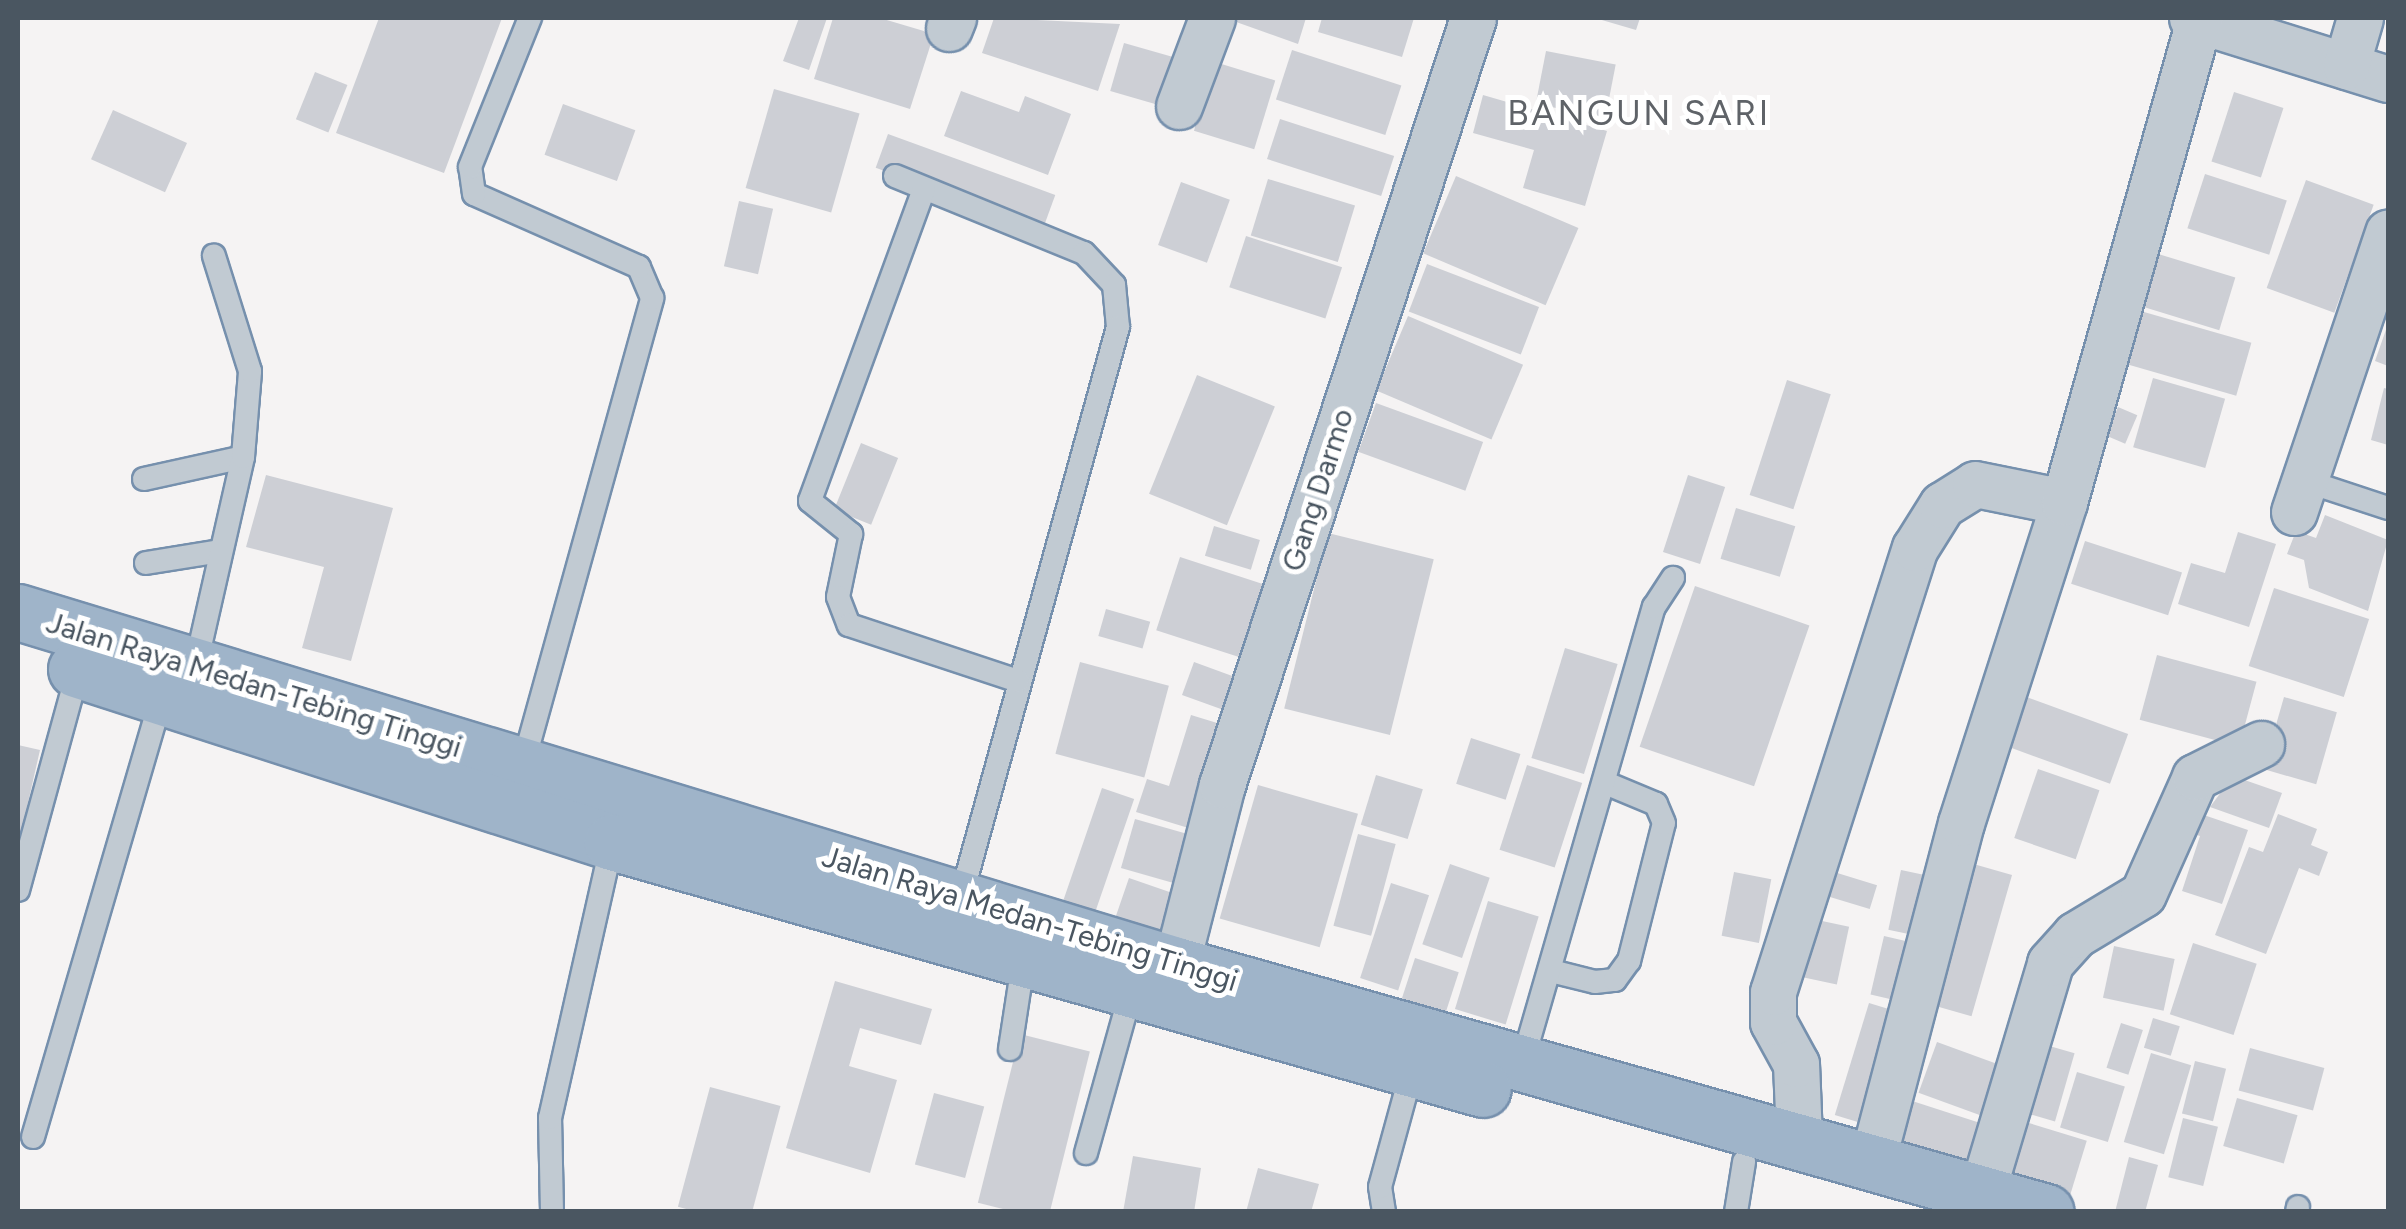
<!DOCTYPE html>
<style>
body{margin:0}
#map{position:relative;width:2406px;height:1229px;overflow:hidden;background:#f5f3f3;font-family:Figtree,sans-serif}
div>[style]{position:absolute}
.building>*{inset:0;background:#cdcfd5;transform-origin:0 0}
.roads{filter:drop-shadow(2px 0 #7690ad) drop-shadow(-2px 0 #7690ad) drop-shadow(0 2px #7690ad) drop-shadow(0 -2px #7690ad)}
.service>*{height:22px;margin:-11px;padding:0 11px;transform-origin:11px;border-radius:11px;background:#c1cad2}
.minor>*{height:45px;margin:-22.5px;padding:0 22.5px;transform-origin:22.5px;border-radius:22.5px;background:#c1cad2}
.trunk>*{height:55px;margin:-27.5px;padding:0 27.5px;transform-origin:27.5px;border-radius:27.5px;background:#9fb4c9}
span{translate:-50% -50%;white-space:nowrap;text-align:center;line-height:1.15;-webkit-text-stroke:10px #fff;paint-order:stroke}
.street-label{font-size:30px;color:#4a5661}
.quarter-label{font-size:35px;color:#5f6368;letter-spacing:2.5px}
.frame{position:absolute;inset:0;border:20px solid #4a5661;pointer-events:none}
</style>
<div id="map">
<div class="building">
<i style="clip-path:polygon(379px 18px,502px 18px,444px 173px,336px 133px)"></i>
<i style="clip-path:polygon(799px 18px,827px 18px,809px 70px,783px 61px)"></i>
<i style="clip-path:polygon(833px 18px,880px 18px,934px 34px,910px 109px,814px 79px)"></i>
<i style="clip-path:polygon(994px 18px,1120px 24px,1098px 91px,982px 53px)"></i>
<i style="clip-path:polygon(1225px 18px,1306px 18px,1298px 44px)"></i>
<i style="clip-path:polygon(1322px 18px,1414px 18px,1402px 57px,1318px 32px)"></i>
<i style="clip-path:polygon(1595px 18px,1640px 18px,1636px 30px)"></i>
<i style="left:1124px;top:43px;width:61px;height:50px;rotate:16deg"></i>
<i style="left:1292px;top:50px;width:115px;height:52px;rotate:18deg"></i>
<i style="left:1546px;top:51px;width:71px;height:54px;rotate:11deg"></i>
<i style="left:1215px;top:62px;width:63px;height:72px;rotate:17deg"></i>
<i style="left:315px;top:72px;width:35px;height:51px;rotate:22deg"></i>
<i style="left:774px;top:89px;width:89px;height:103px;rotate:16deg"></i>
<i style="clip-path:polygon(961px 91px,1019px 112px,1025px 96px,1071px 114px,1048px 175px,944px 136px)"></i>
<i style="left:2234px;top:92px;width:52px;height:73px;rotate:18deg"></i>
<i style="clip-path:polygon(1483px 95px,1607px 131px,1585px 206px,1523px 188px,1534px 150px,1473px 133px)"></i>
<i style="left:563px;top:104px;width:77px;height:54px;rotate:20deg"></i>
<i style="left:113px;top:110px;width:81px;height:54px;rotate:24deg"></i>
<i style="left:1280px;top:119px;width:120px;height:42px;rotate:18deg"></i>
<i style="left:888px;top:134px;width:178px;height:36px;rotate:20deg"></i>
<i style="left:2205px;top:174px;width:86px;height:57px;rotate:18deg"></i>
<i style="left:1456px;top:176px;width:133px;height:84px;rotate:23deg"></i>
<i style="left:1268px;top:179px;width:91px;height:59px;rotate:17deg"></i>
<i style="left:2306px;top:180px;width:72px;height:115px;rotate:20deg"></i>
<i style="left:1181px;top:182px;width:52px;height:67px;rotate:20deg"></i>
<i style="left:739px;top:201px;width:35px;height:67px;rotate:13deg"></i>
<i style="left:1246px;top:236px;width:101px;height:54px;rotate:18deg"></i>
<i style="left:2155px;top:253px;width:84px;height:55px;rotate:17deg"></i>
<i style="left:1427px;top:264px;width:120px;height:51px;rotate:21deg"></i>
<i style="left:2137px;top:310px;width:119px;height:55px;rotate:16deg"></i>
<i style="left:1408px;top:316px;width:125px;height:81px;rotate:23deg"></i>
<i style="clip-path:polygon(2388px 324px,2388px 366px,2375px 361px)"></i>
<i style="left:1197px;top:375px;width:84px;height:128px;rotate:22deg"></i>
<i style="left:2153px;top:378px;width:75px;height:72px;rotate:16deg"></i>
<i style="left:1787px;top:380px;width:46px;height:121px;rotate:18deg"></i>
<i style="clip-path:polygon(2384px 388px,2388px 389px,2388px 445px,2371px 440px)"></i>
<i style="left:1376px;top:403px;width:114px;height:52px;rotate:20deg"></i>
<i style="left:2118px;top:407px;width:21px;height:31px;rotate:23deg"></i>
<i style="left:861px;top:443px;width:40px;height:72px;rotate:22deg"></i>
<i style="clip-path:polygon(266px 475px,393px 508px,351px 661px,302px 648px,324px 567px,246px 547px)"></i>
<i style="left:1688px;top:475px;width:39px;height:81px;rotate:18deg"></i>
<i style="left:1736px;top:508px;width:62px;height:53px;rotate:17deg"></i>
<i style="clip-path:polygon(2325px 515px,2388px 540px,2368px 611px,2309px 588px,2304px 560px,2287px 554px,2296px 531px,2316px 538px)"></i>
<i style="left:1214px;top:526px;width:48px;height:31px;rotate:17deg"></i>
<i style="clip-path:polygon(2238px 532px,2276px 544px,2249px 627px,2178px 604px,2191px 563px,2225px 573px)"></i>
<i style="left:1328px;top:533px;width:109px;height:181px;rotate:14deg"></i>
<i style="left:2085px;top:541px;width:102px;height:45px;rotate:18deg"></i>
<i style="left:1180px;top:557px;width:87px;height:77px;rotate:18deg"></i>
<i style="left:1695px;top:586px;width:121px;height:170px;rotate:19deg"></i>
<i style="left:2274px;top:588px;width:100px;height:82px;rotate:18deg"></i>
<i style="left:1106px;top:609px;width:46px;height:28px;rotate:16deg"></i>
<i style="left:1565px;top:648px;width:55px;height:115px;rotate:17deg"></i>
<i style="left:2157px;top:655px;width:103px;height:67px;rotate:15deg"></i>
<i style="left:1080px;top:662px;width:92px;height:95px;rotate:15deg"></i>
<i style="left:1194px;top:662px;width:48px;height:35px;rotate:20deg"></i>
<i style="left:2021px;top:695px;width:114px;height:53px;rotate:20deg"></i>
<i style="left:2284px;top:697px;width:55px;height:75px;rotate:16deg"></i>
<i style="clip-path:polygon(1191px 715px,1227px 726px,1195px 830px,1136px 812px,1147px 779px,1169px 786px)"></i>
<i style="left:1471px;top:738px;width:52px;height:48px;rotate:18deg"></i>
<i style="clip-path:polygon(18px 745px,40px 750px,19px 842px,18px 841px)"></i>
<i style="left:1527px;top:765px;width:58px;height:89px;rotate:18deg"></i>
<i style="left:2038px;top:769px;width:65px;height:73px;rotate:19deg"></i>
<i style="left:1376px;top:775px;width:49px;height:52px;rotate:17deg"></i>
<i style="clip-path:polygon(2233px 776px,2282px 793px,2269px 828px,2210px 807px)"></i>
<i style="left:1258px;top:785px;width:104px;height:139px;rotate:16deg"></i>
<i style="left:1102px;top:788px;width:34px;height:120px;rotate:19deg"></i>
<i style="clip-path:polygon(2189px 810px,2248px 830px,2222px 904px,2182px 891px,2200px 836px,2182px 830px)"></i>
<i style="clip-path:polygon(2278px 814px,2317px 829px,2311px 845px,2328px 852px,2319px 876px,2299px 868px,2266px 954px,2215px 935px,2249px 847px,2263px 852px)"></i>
<i style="left:1135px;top:819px;width:71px;height:51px;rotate:16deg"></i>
<i style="left:1358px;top:834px;width:39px;height:95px;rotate:15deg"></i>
<i style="left:1963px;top:861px;width:51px;height:147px;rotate:16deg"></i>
<i style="left:1450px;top:864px;width:42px;height:85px;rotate:19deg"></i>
<i style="left:1901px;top:870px;width:40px;height:61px;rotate:12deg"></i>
<i style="left:1734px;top:872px;width:38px;height:65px;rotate:11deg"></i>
<i style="left:1834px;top:872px;width:45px;height:25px;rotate:17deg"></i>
<i style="left:1129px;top:878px;width:62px;height:46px;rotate:19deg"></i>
<i style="left:1391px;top:883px;width:40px;height:100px;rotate:18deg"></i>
<i style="left:1488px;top:901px;width:53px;height:113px;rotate:17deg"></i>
<i style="left:1808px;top:918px;width:42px;height:59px;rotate:12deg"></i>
<i style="left:1884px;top:936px;width:41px;height:60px;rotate:13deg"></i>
<i style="left:2193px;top:943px;width:67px;height:75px;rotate:18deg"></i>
<i style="left:2114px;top:946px;width:62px;height:53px;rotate:12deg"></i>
<i style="left:1415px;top:958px;width:46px;height:47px;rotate:18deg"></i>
<i style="clip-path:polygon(835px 981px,932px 1009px,921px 1045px,860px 1028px,849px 1066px,897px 1080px,870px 1173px,786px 1148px)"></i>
<i style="left:1869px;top:1003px;width:42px;height:117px;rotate:17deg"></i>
<i style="left:2153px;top:1018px;width:28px;height:31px;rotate:17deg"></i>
<i style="left:2121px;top:1023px;width:23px;height:47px;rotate:18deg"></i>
<i style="left:1020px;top:1034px;width:72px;height:174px;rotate:14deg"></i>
<i style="left:1937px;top:1042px;width:81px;height:54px;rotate:20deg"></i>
<i style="left:2039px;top:1043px;width:37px;height:71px;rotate:16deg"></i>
<i style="left:2250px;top:1048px;width:77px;height:44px;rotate:15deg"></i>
<i style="left:2151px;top:1053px;width:42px;height:93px;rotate:17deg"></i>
<i style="left:2195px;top:1061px;width:32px;height:54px;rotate:14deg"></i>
<i style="left:2077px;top:1072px;width:50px;height:58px;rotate:17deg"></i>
<i style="left:710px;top:1087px;width:73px;height:124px;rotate:15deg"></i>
<i style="left:934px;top:1093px;width:52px;height:74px;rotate:15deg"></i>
<i style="left:1903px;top:1098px;width:95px;height:48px;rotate:18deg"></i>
<i style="left:2237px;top:1098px;width:63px;height:50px;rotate:16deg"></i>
<i style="left:2183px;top:1118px;width:36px;height:61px;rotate:14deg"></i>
<i style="left:2016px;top:1119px;width:74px;height:62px;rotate:17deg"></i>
<i style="clip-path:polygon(1133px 1156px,1201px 1168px,1194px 1212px,1123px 1212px)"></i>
<i style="clip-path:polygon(2129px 1157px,2158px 1165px,2145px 1212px,2115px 1212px)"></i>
<i style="clip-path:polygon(1258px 1168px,1319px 1184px,1311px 1212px,1246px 1212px)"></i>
</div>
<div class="roads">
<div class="service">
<i style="left:895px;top:176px;width:204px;rotate:22.2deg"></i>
<i style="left:1084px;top:253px;width:44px;rotate:46.8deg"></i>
<i style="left:1114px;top:285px;width:42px;rotate:84.6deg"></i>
<i style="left:1118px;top:327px;width:591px;rotate:105.4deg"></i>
<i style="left:924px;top:189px;width:332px;rotate:110.1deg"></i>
<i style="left:810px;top:501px;width:53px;rotate:38.8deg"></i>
<i style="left:851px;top:534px;width:64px;rotate:101.7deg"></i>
<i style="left:838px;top:597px;width:30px;rotate:69deg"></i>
<i style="left:849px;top:625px;width:178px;rotate:18.3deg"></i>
<i style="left:144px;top:479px;width:101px;rotate:-12.5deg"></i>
<i style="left:2306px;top:481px;width:86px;rotate:18.2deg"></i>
<i style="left:146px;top:563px;width:70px;rotate:-9.1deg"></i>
<i style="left:196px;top:664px;width:212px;rotate:-77.2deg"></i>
<i style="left:243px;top:457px;width:86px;rotate:-85.3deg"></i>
<i style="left:250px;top:371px;width:121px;rotate:-107.4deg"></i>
<i style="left:522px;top:768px;width:488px;rotate:-74.5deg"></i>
<i style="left:652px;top:298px;width:34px;rotate:-113deg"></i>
<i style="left:639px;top:267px;width:180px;rotate:-156.1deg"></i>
<i style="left:474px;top:194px;width:27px;rotate:-98deg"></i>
<i style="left:470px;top:167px;width:161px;rotate:-68.1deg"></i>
<i style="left:18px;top:890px;width:228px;rotate:-74.7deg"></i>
<i style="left:1551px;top:971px;width:45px;rotate:14deg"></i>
<i style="left:1595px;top:982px;width:20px;rotate:-6deg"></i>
<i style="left:1615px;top:980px;width:24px;rotate:-54deg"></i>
<i style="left:1629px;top:961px;width:142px;rotate:-75.8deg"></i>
<i style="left:1664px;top:823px;width:21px;rotate:-113deg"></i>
<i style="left:1656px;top:804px;width:52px;rotate:-157.4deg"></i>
<i style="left:1010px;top:1049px;width:86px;rotate:-81.3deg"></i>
<i style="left:1523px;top:1060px;width:472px;rotate:-73.9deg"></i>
<i style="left:1654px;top:607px;width:35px;rotate:-57deg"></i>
<i style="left:33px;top:1137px;width:459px;rotate:-73.7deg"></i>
<i style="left:1086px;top:1153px;width:167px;rotate:-74.4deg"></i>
<i style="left:552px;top:1212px;width:94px;rotate:-91.2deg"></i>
<i style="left:550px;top:1118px;width:283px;rotate:-77.3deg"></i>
<i style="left:1384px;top:1212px;width:25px;rotate:-99deg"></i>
<i style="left:1380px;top:1187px;width:121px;rotate:-74.7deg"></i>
<i style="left:1736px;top:1212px;width:51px;rotate:-80.9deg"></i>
<i style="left:2297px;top:1212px;width:5px;rotate:-79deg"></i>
</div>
<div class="minor">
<i style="left:2192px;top:18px;width:205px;rotate:17.3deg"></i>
<i style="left:949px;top:28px;width:11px;rotate:-68deg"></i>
<i style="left:2346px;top:66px;width:50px;rotate:-73.7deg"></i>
<i style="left:1179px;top:106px;width:94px;rotate:-69.4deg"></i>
<i style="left:2294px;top:512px;width:295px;rotate:-71.4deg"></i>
<i style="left:1176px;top:965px;width:186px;rotate:-75.7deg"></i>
<i style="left:1222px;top:785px;width:807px;rotate:-71.88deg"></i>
<i style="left:1799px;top:1138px;width:74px;rotate:-92.3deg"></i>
<i style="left:1796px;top:1064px;width:48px;rotate:-118.7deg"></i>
<i style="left:1773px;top:1022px;width:30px;rotate:-90deg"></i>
<i style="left:1773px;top:992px;width:466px;rotate:-72.3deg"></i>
<i style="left:1915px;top:548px;width:51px;rotate:-57.9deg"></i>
<i style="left:1942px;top:505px;width:39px;rotate:-32deg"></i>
<i style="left:1975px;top:484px;width:91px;rotate:11.4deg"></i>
<i style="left:1872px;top:1162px;width:350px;rotate:-75.3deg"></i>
<i style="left:1961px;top:823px;width:337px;rotate:-72.2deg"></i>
<i style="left:2064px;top:502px;width:501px;rotate:-74.35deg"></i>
<i style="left:1976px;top:1212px;width:260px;rotate:-73.4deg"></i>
<i style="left:2050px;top:963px;width:38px;rotate:-48deg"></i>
<i style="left:2075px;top:935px;width:79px;rotate:-31.1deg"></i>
<i style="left:2143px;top:894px;width:128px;rotate:-66deg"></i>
<i style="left:2195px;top:777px;width:74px;rotate:-26.6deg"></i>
</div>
<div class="trunk">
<i style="left:18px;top:612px;width:1211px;rotate:16.95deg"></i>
<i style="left:1176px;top:965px;width:904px;rotate:15.85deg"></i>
<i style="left:76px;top:669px;width:563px;rotate:17.89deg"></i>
<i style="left:612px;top:842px;width:905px;rotate:15.83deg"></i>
</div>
</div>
<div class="street-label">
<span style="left:1318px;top:490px;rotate:-72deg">Gang Darmo</span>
<span style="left:254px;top:685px;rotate:17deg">Jalan Raya Medan-Tebing Tinggi</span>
<span style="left:1030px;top:919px;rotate:17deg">Jalan Raya Medan-Tebing Tinggi</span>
</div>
<div class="quarter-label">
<span style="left:1639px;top:113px">BANGUN SARI</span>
</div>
<div class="frame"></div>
</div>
